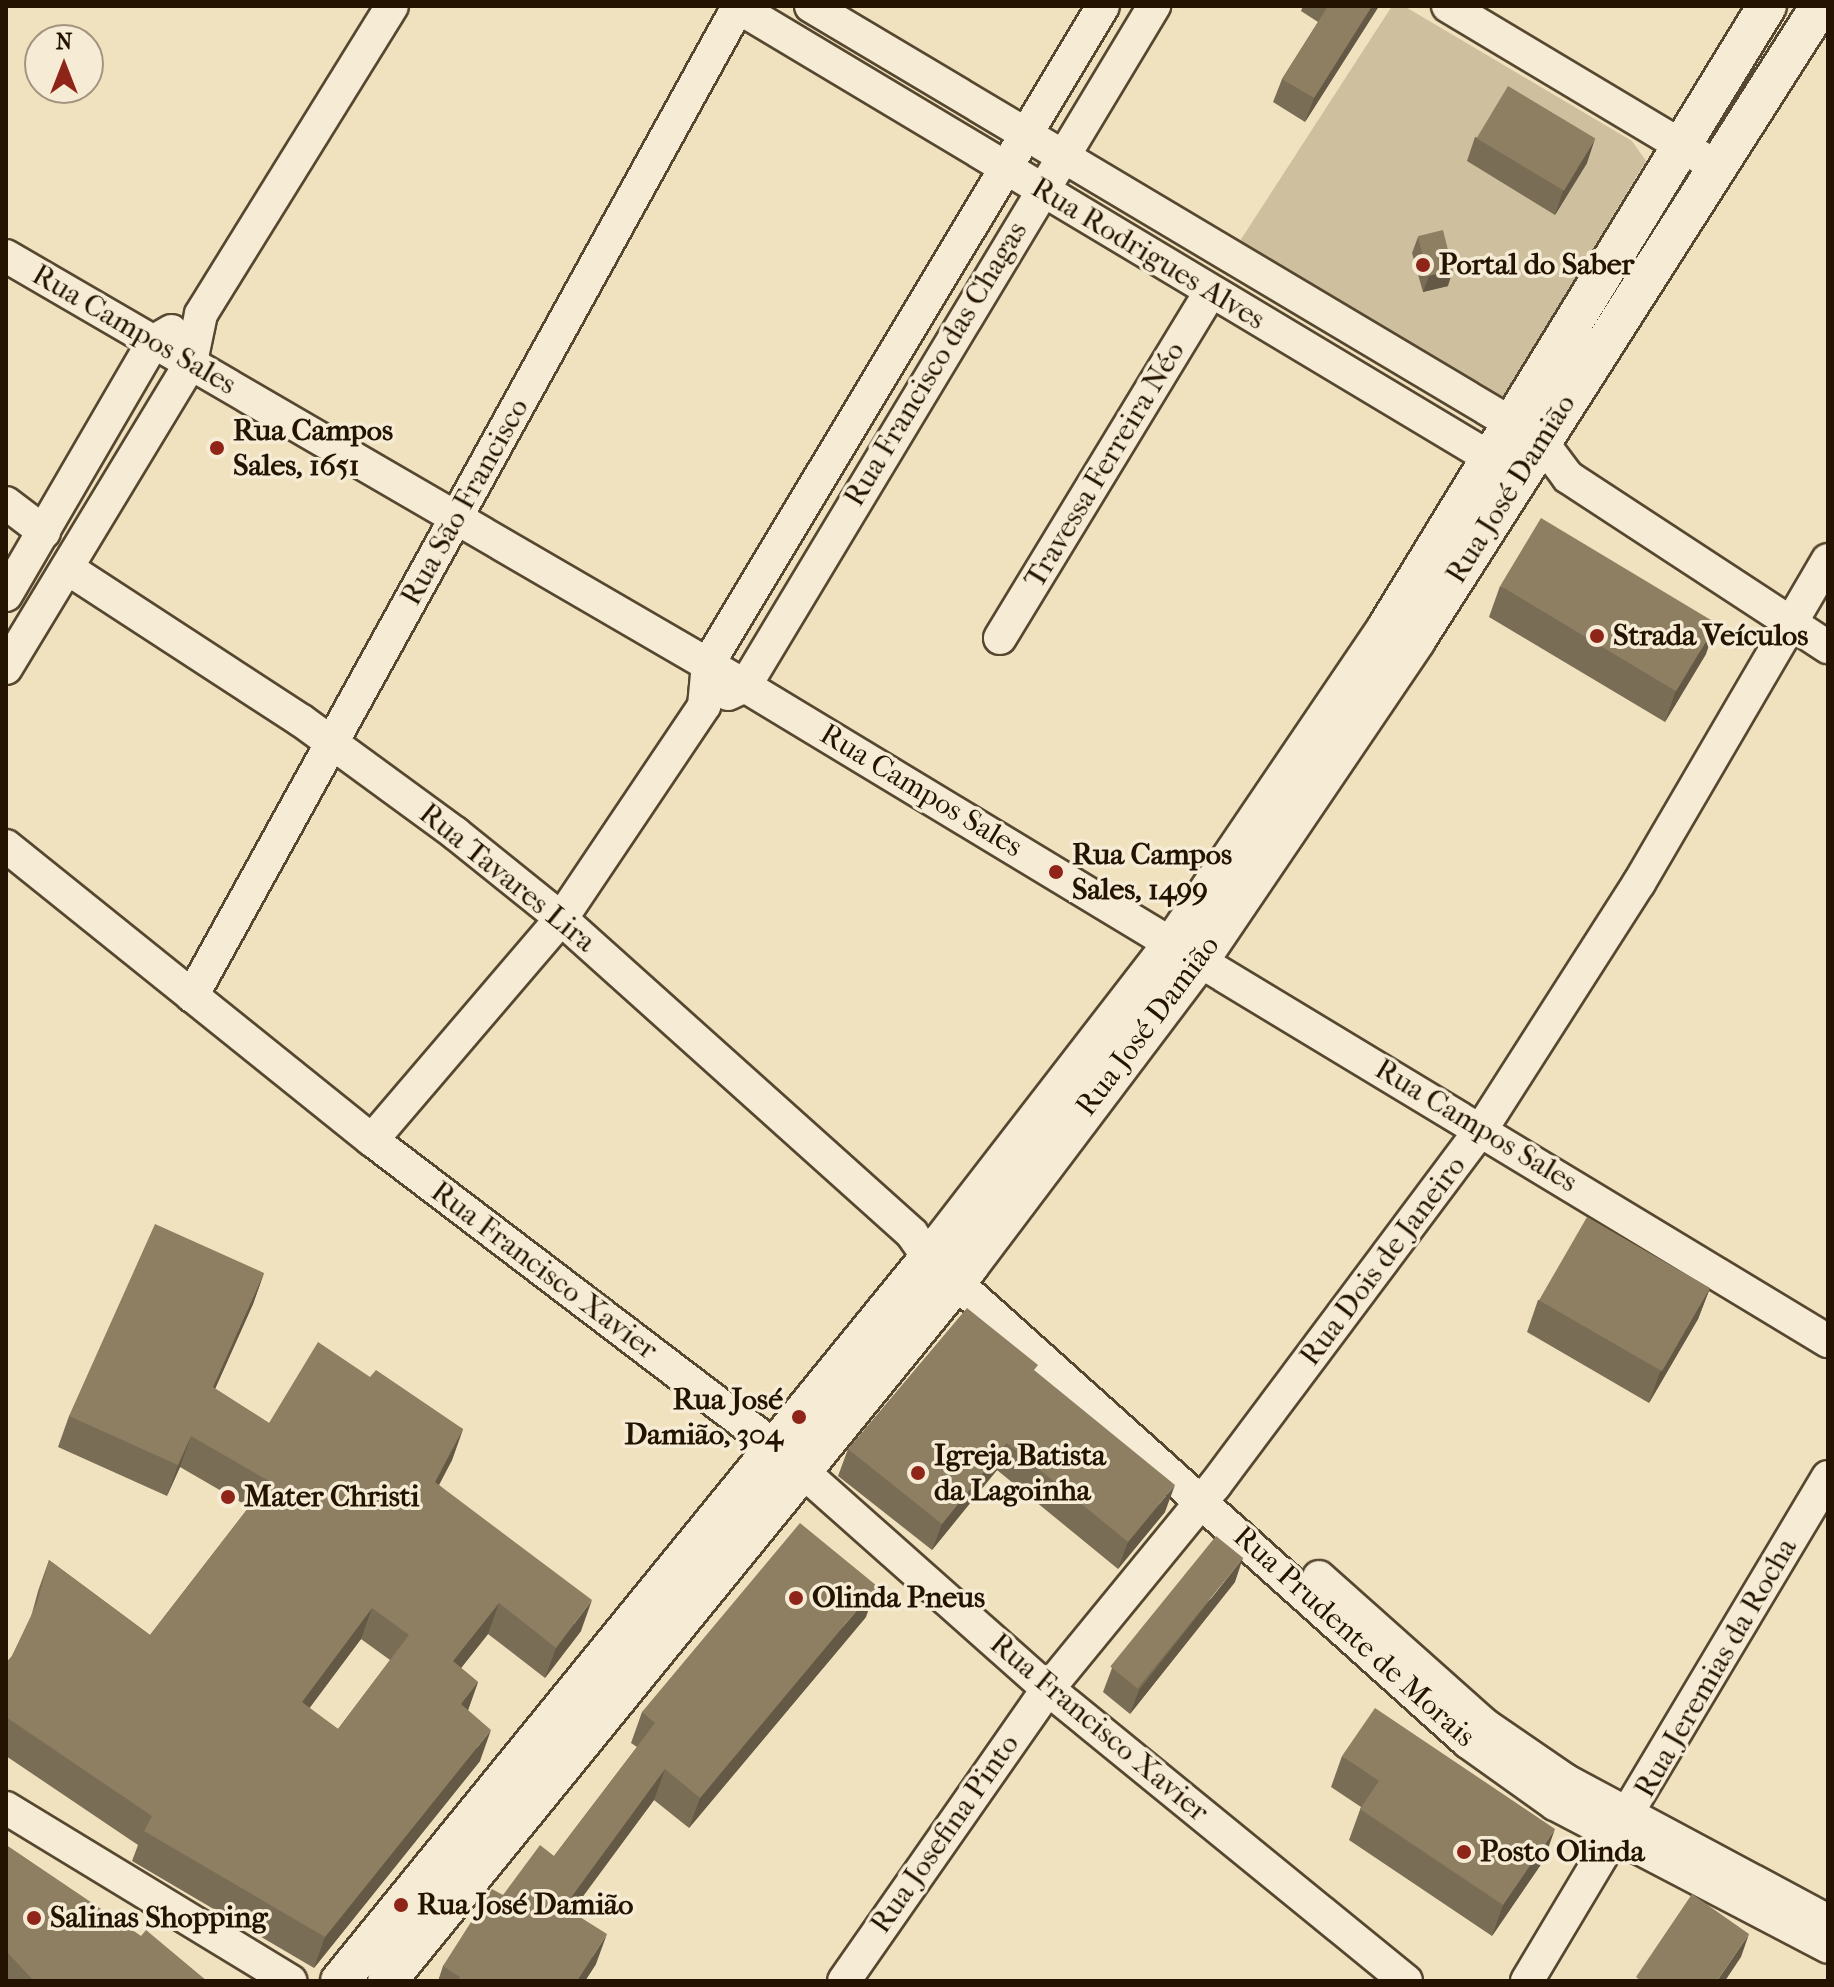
<!DOCTYPE html>
<meta charset="utf-8">
<style>
body{margin:0}
#map{position:relative;width:1834px;height:1987px;overflow:hidden;background:#f1e2bf;font-family:"IM FELL French Canon",serif}
div>[style]{position:absolute}
.green>*{inset:0;background:#cebf9f}
.roads{filter:drop-shadow(2px 0 #564730) drop-shadow(-2px 0 #564730) drop-shadow(0 2px #564730) drop-shadow(0 -2px #564730)}
.minor>*{height:32px;margin:-16px;padding:0 16px;transform-origin:16px;border-radius:16px;background:#f6ecd5}
.tertiary>*{height:38px;margin:-19px;padding:0 19px;transform-origin:19px;border-radius:19px;background:#f6ecd5}
.wall>*{inset:0;background:#7a6d55}
.shaded-wall>*{inset:0;background:#635945}
.building>*{inset:0;background:#8e7f63;transform-origin:0 0}
.dots>*{width:22px;height:22px;translate:-50% -50%;box-sizing:border-box;border:4px solid #f6ecd5;border-radius:50%}
span{translate:-50% -50%;white-space:nowrap;text-align:center;line-height:1.15;-webkit-text-stroke:7px #f6ecd5;paint-order:stroke}
.street-label{font-size:30px;color:#231300}
.poi-label{font-size:30px;color:#231300;font-weight:700}
.left{translate:0 -50%;text-align:left}
.right{translate:-100% -50%;text-align:right}
.frame{position:absolute;inset:0;border:8px solid #231300;pointer-events:none}
.north{position:absolute;left:24px;top:24px;width:80px;height:80px;box-sizing:border-box;background:#f6ecd5;border:2px solid #a29580;border-radius:50%;rotate:0deg;font-size:22px;font-weight:700;line-height:32px;text-align:center;color:#231300}
.north::after{content:'';display:block;margin:auto;width:28px;height:36px;background:#8f2418;clip-path:polygon(50% 0,100% 100%,50% 72%,0 100%)}
</style>
<div id="map">
<div class="green">
<i style="clip-path:polygon(1392px 6px,1404px 6px,1632px 141px,1646px 161px,1501px 401px,1236px 247px)"></i>
</div>
<div class="roads">
<div class="minor">
<i style="left:736px;top:6px;width:905px;rotate:30.93deg"></i>
<i style="left:811px;top:6px;width:850px;rotate:30.79deg"></i>
<i style="left:1541px;top:441px;width:45px;rotate:53.1deg"></i>
<i style="left:1568px;top:477px;width:311px;rotate:33.2deg"></i>
<i style="left:1448px;top:6px;width:313px;rotate:30.9deg"></i>
<i style="left:6px;top:256px;width:855px;rotate:30.19deg"></i>
<i style="left:745px;top:686px;width:1266px;rotate:31.17deg"></i>
<i style="left:6px;top:503px;width:48px;rotate:37.3deg"></i>
<i style="left:67px;top:568px;width:280px;rotate:33.1deg"></i>
<i style="left:302px;top:721px;width:190px;rotate:36.2deg"></i>
<i style="left:455px;top:833px;width:131px;rotate:38.8deg"></i>
<i style="left:557px;top:915px;width:477px;rotate:41.9deg"></i>
<i style="left:912px;top:1234px;width:29px;rotate:55deg"></i>
<i style="left:929px;top:1258px;width:724px;rotate:41.92deg"></i>
<i style="left:1468px;top:1742px;width:107px;rotate:35.5deg"></i>
<i style="left:1555px;top:1804px;width:308px;rotate:27.6deg"></i>
<i style="left:6px;top:595px;width:294px;rotate:-59.8deg"></i>
<i style="left:154px;top:341px;width:20px;rotate:-30deg"></i>
<i style="left:1000px;top:638px;width:404px;rotate:-58.7deg"></i>
<i style="left:6px;top:668px;width:358px;rotate:-58.8deg"></i>
<i style="left:191px;top:362px;width:49px;rotate:-78.2deg"></i>
<i style="left:201px;top:314px;width:362px;rotate:-58.2deg"></i>
<i style="left:728px;top:694px;width:19px;rotate:-25deg"></i>
<i style="left:745px;top:686px;width:794px;rotate:-58.97deg"></i>
<i style="left:6px;top:846px;width:469px;rotate:38.8deg"></i>
<i style="left:372px;top:1140px;width:505px;rotate:37.28deg"></i>
<i style="left:774px;top:1446px;width:366px;rotate:41.6deg"></i>
<i style="left:1048px;top:1689px;width:462px;rotate:39.2deg"></i>
<i style="left:192px;top:996px;width:1130px;rotate:-61.1deg"></i>
<i style="left:372px;top:1140px;width:291px;rotate:-49.5deg"></i>
<i style="left:561px;top:919px;width:257px;rotate:-56.1deg"></i>
<i style="left:704px;top:706px;width:42px;rotate:-84.6deg"></i>
<i style="left:708px;top:664px;width:767px;rotate:-59.02deg"></i>
<i style="left:1319px;top:1577px;width:222px;rotate:41.7deg"></i>
<i style="left:1485px;top:1725px;width:97px;rotate:34.5deg"></i>
<i style="left:1565px;top:1780px;width:298px;rotate:28.2deg"></i>
<i style="left:6px;top:1808px;width:333px;rotate:31.3deg"></i>
<i style="left:844px;top:1981px;width:356px;rotate:-55.1deg"></i>
<i style="left:1048px;top:1689px;width:264px;rotate:-50.7deg"></i>
<i style="left:1215px;top:1485px;width:444px;rotate:-53.2deg"></i>
<i style="left:1481px;top:1130px;width:293px;rotate:-57.4deg"></i>
<i style="left:1639px;top:883px;width:374px;rotate:-59.7deg"></i>
<i style="left:1527px;top:1981px;width:587px;rotate:-59.15deg"></i>
</div>
<div class="tertiary">
<i style="left:340px;top:1981px;width:952px;rotate:-50.84deg"></i>
<i style="left:941px;top:1243px;width:381px;rotate:-52.3deg"></i>
<i style="left:1174px;top:942px;width:380px;rotate:-55.9deg"></i>
<i style="left:1387px;top:627px;width:728px;rotate:-58.54deg"></i>
<i style="left:387px;top:1981px;width:922px;rotate:-50.85deg"></i>
<i style="left:969px;top:1266px;width:386px;rotate:-53deg"></i>
<i style="left:1201px;top:958px;width:384px;rotate:-55.9deg"></i>
<i style="left:1416px;top:640px;width:752px;rotate:-57.49deg"></i>
</div>
</div>
<div class="wall">
<i style="clip-path:polygon(1303px 6px,1379px 6px,1305px 122px,1273px 102px,1282px 79px,1318px 22px,1301px 11px)"></i>
<i style="clip-path:polygon(1475px 137px,1587px 163px,1555px 215px,1467px 161px)"></i>
<i style="clip-path:polygon(1418px 237px,1448px 286px,1423px 292px,1412px 253px)"></i>
<i style="clip-path:polygon(1500px 586px,1706px 654px,1665px 722px,1489px 617px)"></i>
<i style="clip-path:polygon(evenodd,264px 1273px,253px 1304px,215px 1389px,269px 1423px,370px 1377px,463px 1429px,452px 1460px,439px 1485px,581px 1631px,545px 1678px,488px 1634px,461px 1668px,478px 1682px,468px 1710px,480px 1761px,314px 1968px,132px 1861px,138px 1845px,6px 1756px,6px 1663px,12px 1656px,31px 1617px,38px 1591px,49px 1560px,150px 1635px,249px 1507px,180px 1467px,167px 1496px,58px 1447px,69px 1416px,264px 1273px,361px 1639px,390px 1660px,338px 1729px,309px 1708px,361px 1639px)"></i>
<i style="clip-path:polygon(1710px 1288px,1698px 1319px,1649px 1403px,1527px 1332px,1538px 1300px)"></i>
<i style="clip-path:polygon(1035px 1372px,1165px 1512px,1118px 1569px,997px 1470px,932px 1550px,838px 1476px,848px 1449px)"></i>
<i style="clip-path:polygon(1235px 1582px,1130px 1714px,1103px 1692px,1112px 1668px)"></i>
<i style="clip-path:polygon(866px 1617px,689px 1828px,654px 1800px,571px 1912px,596px 1964px,585px 1981px,438px 1981px,443px 1966px,503px 1895px,554px 1856px,637px 1747px,631px 1743px,642px 1712px)"></i>
<i style="clip-path:polygon(1342px 1756px,1544px 1860px,1492px 1936px,1349px 1840px,1361px 1807px,1331px 1787px)"></i>
<i style="clip-path:polygon(6px 1845px,207px 1981px,6px 1981px)"></i>
</div>
<div class="shaded-wall">
<i style="clip-path:polygon(1372px 6px,1379px 6px,1305px 122px,1314px 98px)"></i>
<i style="clip-path:polygon(1595px 139px,1587px 163px,1555px 215px,1563px 191px)"></i>
<i style="clip-path:polygon(1453px 270px,1448px 286px,1423px 292px,1429px 276px)"></i>
<i style="clip-path:polygon(1717px 623px,1706px 654px,1665px 722px,1676px 690px)"></i>
<i style="clip-path:polygon(264px 1273px,253px 1304px,202px 1418px,213px 1387px)"></i>
<i style="clip-path:polygon(1710px 1288px,1698px 1319px,1649px 1403px,1660px 1372px)"></i>
<i style="clip-path:polygon(463px 1429px,452px 1460px,424px 1513px,435px 1482px)"></i>
<i style="clip-path:polygon(191px 1436px,180px 1467px,167px 1496px,178px 1465px)"></i>
<i style="clip-path:polygon(1007px 1443px,997px 1470px,932px 1550px,942px 1524px)"></i>
<i style="clip-path:polygon(1175px 1485px,1165px 1512px,1118px 1569px,1128px 1542px)"></i>
<i style="clip-path:polygon(1243px 1558px,1235px 1582px,1130px 1714px,1139px 1690px)"></i>
<i style="clip-path:polygon(877px 1586px,866px 1617px,689px 1828px,700px 1798px)"></i>
<i style="clip-path:polygon(592px 1600px,581px 1631px,545px 1678px,556px 1648px)"></i>
<i style="clip-path:polygon(499px 1603px,488px 1634px,442px 1692px,453px 1661px)"></i>
<i style="clip-path:polygon(372px 1608px,361px 1639px,291px 1733px,302px 1702px)"></i>
<i style="clip-path:polygon(478px 1682px,467px 1713px,461px 1704px)"></i>
<i style="clip-path:polygon(491px 1730px,480px 1761px,314px 1968px,325px 1937px)"></i>
<i style="clip-path:polygon(665px 1769px,654px 1800px,553px 1937px,564px 1907px)"></i>
<i style="clip-path:polygon(1555px 1829px,1544px 1860px,1492px 1936px,1503px 1905px)"></i>
<i style="clip-path:polygon(607px 1934px,596px 1964px,585px 1981px,577px 1981px)"></i>
<i style="clip-path:polygon(1749px 1934px,1741px 1957px,1725px 1981px,1717px 1981px)"></i>
</div>
<div class="building">
<i style="clip-path:polygon(1328px 6px,1372px 6px,1314px 98px,1282px 79px)"></i>
<i style="left:1508px;top:86px;width:102px;height:61px;rotate:31deg"></i>
<i style="left:1443px;top:230px;width:41px;height:26px;rotate:76deg"></i>
<i style="left:1541px;top:518px;width:205px;height:79px;rotate:31deg"></i>
<i style="left:1587px;top:1217px;width:142px;height:96px;rotate:30deg"></i>
<i style="clip-path:polygon(evenodd,155px 1224px,264px 1273px,213px 1387px,269px 1423px,318px 1342px,370px 1377px,376px 1370px,463px 1429px,435px 1482px,592px 1600px,556px 1648px,499px 1603px,453px 1661px,478px 1682px,461px 1704px,491px 1730px,325px 1937px,144px 1831px,152px 1816px,6px 1717px,6px 1663px,12px 1656px,37px 1603px,49px 1560px,150px 1635px,269px 1481px,191px 1436px,178px 1465px,69px 1416px,155px 1224px,372px 1608px,409px 1635px,338px 1729px,302px 1702px,372px 1608px)"></i>
<i style="clip-path:polygon(967px 1308px,1038px 1365px,1034px 1370px,1175px 1485px,1128px 1542px,1007px 1443px,942px 1524px,848px 1449px)"></i>
<i style="clip-path:polygon(800px 1523px,877px 1586px,700px 1798px,665px 1769px,564px 1907px,607px 1934px,577px 1981px,458px 1981px,460px 1977px,443px 1966px,492px 1889px,503px 1895px,540px 1845px,554px 1856px,655px 1723px,642px 1712px)"></i>
<i style="left:1216px;top:1536px;width:35px;height:168px;rotate:39deg"></i>
<i style="clip-path:polygon(1375px 1708px,1555px 1829px,1503px 1905px,1360px 1809px,1379px 1781px,1342px 1756px)"></i>
<i style="clip-path:polygon(6px 1845px,141px 1936px,146px 1930px,207px 1981px,34px 1981px,6px 1951px)"></i>
<i style="clip-path:polygon(1692px 1894px,1749px 1934px,1717px 1981px,1641px 1981px,1636px 1977px)"></i>
</div>
<div class="dots">
<i style="left:1423px;top:265px;background:#8f2418"></i>
<i style="left:217px;top:448px;background:#8f2418"></i>
<i style="left:1597px;top:636px;background:#8f2418"></i>
<i style="left:1056px;top:872px;background:#8f2418"></i>
<i style="left:799px;top:1417px;background:#8f2418"></i>
<i style="left:918px;top:1473px;background:#8f2418"></i>
<i style="left:228px;top:1497px;background:#8f2418"></i>
<i style="left:796px;top:1598px;background:#8f2418"></i>
<i style="left:1464px;top:1852px;background:#8f2418"></i>
<i style="left:401px;top:1905px;background:#8f2418"></i>
<i style="left:34px;top:1918px;background:#8f2418"></i>
</div>
<div class="street-label">
<span style="left:1148px;top:254px;rotate:31deg">Rua Rodrigues Alves</span>
<span style="left:134px;top:330px;rotate:30deg">Rua Campos Sales</span>
<span style="left:936px;top:364px;rotate:-59deg">Rua Francisco das Chagas</span>
<span style="left:1105px;top:465px;rotate:-59deg">Travessa Ferreira Néo</span>
<span style="left:1511px;top:489px;rotate:-58deg">Rua José Damião</span>
<span style="left:465px;top:502px;rotate:-61deg">Rua São Francisco</span>
<span style="left:921px;top:791px;rotate:31deg">Rua Campos Sales</span>
<span style="left:507px;top:878px;rotate:39deg">Rua Tavares Lira</span>
<span style="left:1148px;top:1026px;rotate:-53deg">Rua José Damião</span>
<span style="left:1476px;top:1126px;rotate:31deg">Rua Campos Sales</span>
<span style="left:1383px;top:1261px;rotate:-53deg">Rua Dois de Janeiro</span>
<span style="left:544px;top:1271px;rotate:37deg">Rua Francisco Xavier</span>
<span style="left:1354px;top:1637px;rotate:42deg">Rua Prudente de Morais</span>
<span style="left:1716px;top:1668px;rotate:-60deg">Rua Jeremias da Rocha</span>
<span style="left:1099px;top:1728px;rotate:40deg">Rua Francisco Xavier</span>
<span style="left:945px;top:1834px;rotate:-55deg">Rua Josefina Pinto</span>
</div>
<div class="poi-label">
<span class="left" style="left:1439px;top:265px">Portal do Saber</span>
<span class="left" style="left:233px;top:448px">Rua Campos<br>Sales, 1651</span>
<span class="left" style="left:1613px;top:636px">Strada Veículos</span>
<span class="left" style="left:1072px;top:872px">Rua Campos<br>Sales, 1499</span>
<span class="right" style="left:783px;top:1417px">Rua José<br>Damião, 304</span>
<span class="left" style="left:934px;top:1473px">Igreja Batista<br>da Lagoinha</span>
<span class="left" style="left:244px;top:1497px">Mater Christi</span>
<span class="left" style="left:812px;top:1598px">Olinda Pneus</span>
<span class="left" style="left:1480px;top:1852px">Posto Olinda</span>
<span class="left" style="left:417px;top:1905px">Rua José Damião</span>
<span class="left" style="left:50px;top:1918px">Salinas Shopping</span>
</div>
<div class="frame"></div>
<div class="north">N</div>
</div>
